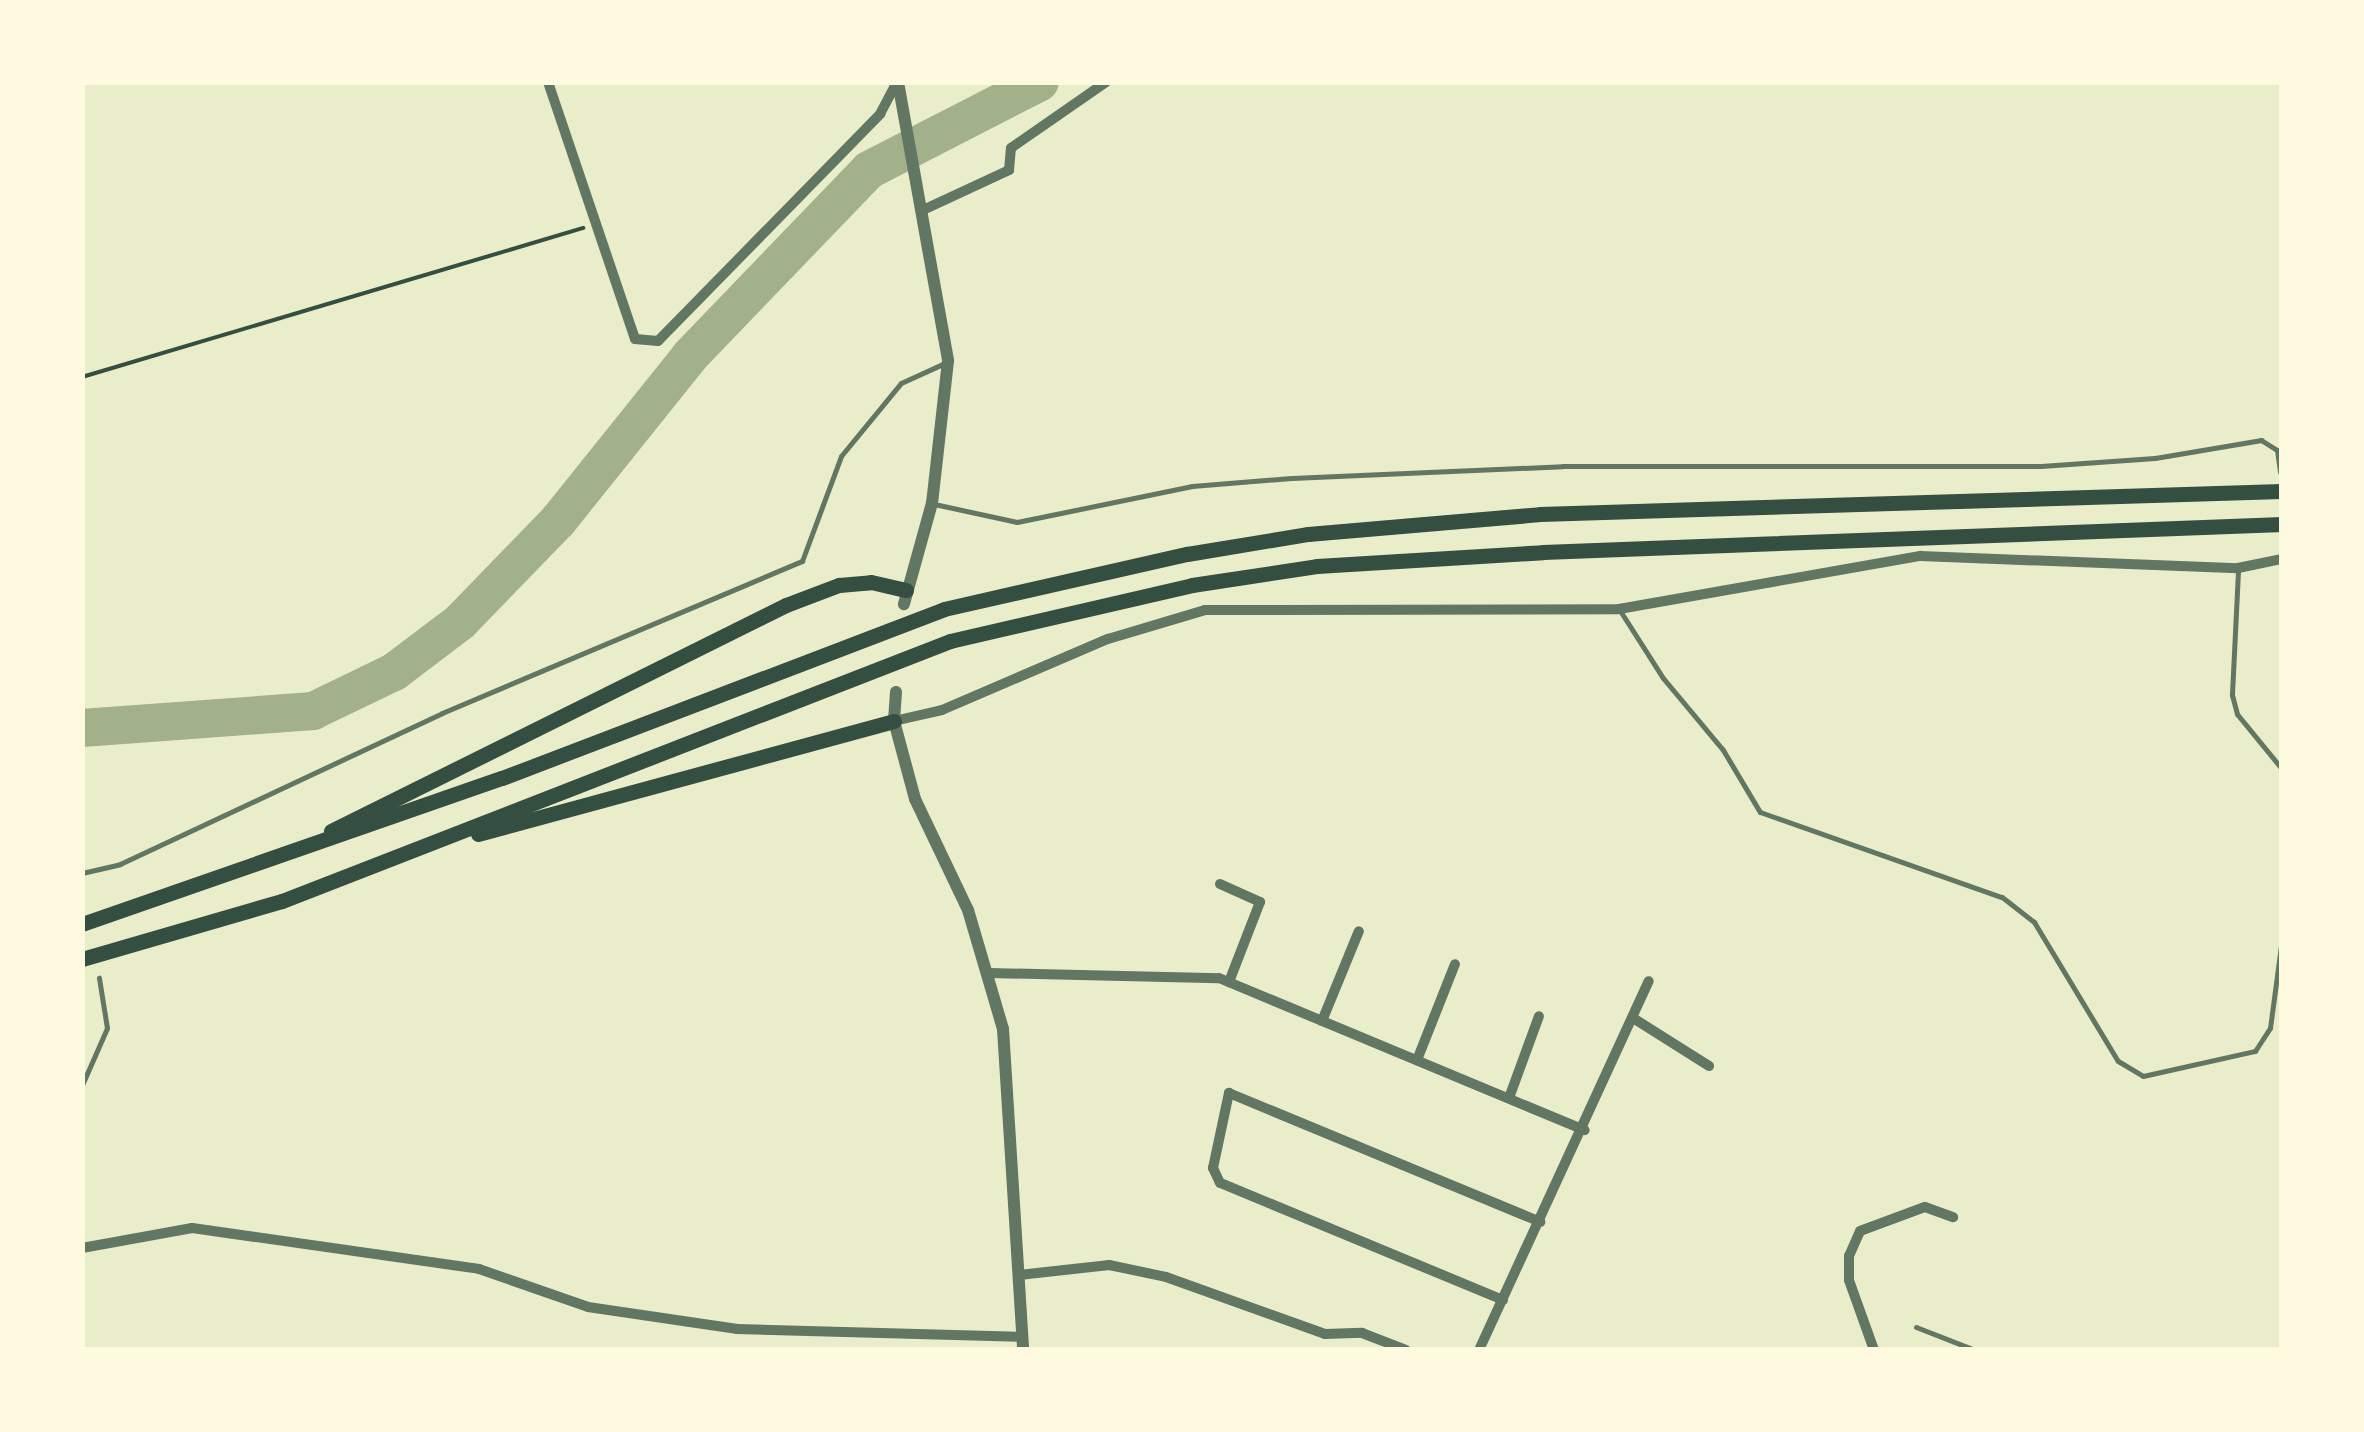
<!DOCTYPE html>
<style>
body{margin:0}
#map{position:relative;width:2364px;height:1432px;overflow:hidden;background:#e9edc9;font-family:"Noto Serif",serif}
div>[style]{position:absolute}
.river>*{height:38px;margin:-19px;padding:0 19px;transform-origin:19px;border-radius:19px;background:#a3b18a}
.path>*{height:4px;margin:-2px;padding:0 2px;transform-origin:2px;border-radius:2px;background:#344e41}
.service>*{height:5px;margin:-2.5px;padding:0 2.5px;transform-origin:2.5px;border-radius:2.5px;background:#617663}
.minor>*{height:10px;margin:-5px;padding:0 5px;transform-origin:5px;border-radius:5px;background:#617663}
.tertiary>*{height:12px;margin:-6px;padding:0 6px;transform-origin:6px;border-radius:6px;background:#617663}
.trunk>*{height:15px;margin:-7.5px;padding:0 7.5px;transform-origin:7.5px;border-radius:7.5px;background:#344e41}
span{translate:-50% -50%;white-space:nowrap;text-align:center;line-height:1.15;-webkit-text-stroke:8px #fefae0;paint-order:stroke}
.frame{position:absolute;inset:0;border:85px solid #fefae0;pointer-events:none}
</style>
<div id="map">
<div class="river">
<i style="left:82px;top:728px;width:232px;rotate:-4.2deg"></i>
<i style="left:313px;top:711px;width:90px;rotate:-25.7deg"></i>
<i style="left:394px;top:672px;width:83px;rotate:-37.1deg"></i>
<i style="left:460px;top:622px;width:141px;rotate:-45.9deg"></i>
<i style="left:558px;top:521px;width:211px;rotate:-51.3deg"></i>
<i style="left:690px;top:356px;width:258px;rotate:-46.1deg"></i>
<i style="left:869px;top:170px;width:192px;rotate:-27.2deg"></i>
</div>
<div class="path">
<i style="left:82px;top:377px;width:523px;rotate:-16.56deg"></i>
</div>
<div class="service">
<i style="left:934px;top:504px;width:85px;rotate:12.2deg"></i>
<i style="left:1017px;top:522px;width:179px;rotate:-11.6deg"></i>
<i style="left:1192px;top:486px;width:100px;rotate:-4.6deg"></i>
<i style="left:1292px;top:478px;width:271px;rotate:-2.5deg"></i>
<i style="left:1563px;top:466px;width:478px"></i>
<i style="left:2041px;top:466px;width:114px;rotate:-4deg"></i>
<i style="left:2155px;top:458px;width:108px;rotate:-9.6deg"></i>
<i style="left:2261px;top:440px;width:19px;rotate:32deg"></i>
<i style="left:2277px;top:450px;width:22px;rotate:82deg"></i>
<i style="left:2238px;top:571px;width:124px;rotate:92.8deg"></i>
<i style="left:2232px;top:695px;width:20px;rotate:75deg"></i>
<i style="left:2237px;top:714px;width:71px;rotate:50.7deg"></i>
<i style="left:1619px;top:609px;width:82px;rotate:57.5deg"></i>
<i style="left:1663px;top:678px;width:94px;rotate:50.2deg"></i>
<i style="left:1723px;top:750px;width:72px;rotate:59.2deg"></i>
<i style="left:1760px;top:812px;width:256px;rotate:19.4deg"></i>
<i style="left:2002px;top:897px;width:41px;rotate:38deg"></i>
<i style="left:2034px;top:922px;width:162px;rotate:58.9deg"></i>
<i style="left:2118px;top:1061px;width:29px;rotate:31deg"></i>
<i style="left:2143px;top:1076px;width:115px;rotate:-12.6deg"></i>
<i style="left:2255px;top:1051px;width:27px;rotate:-57deg"></i>
<i style="left:2270px;top:1028px;width:91px;rotate:-82.4deg"></i>
<i style="left:82px;top:873px;width:39px;rotate:-13deg"></i>
<i style="left:120px;top:864px;width:356px;rotate:-25.1deg"></i>
<i style="left:442px;top:713px;width:391px;rotate:-22.9deg"></i>
<i style="left:802px;top:561px;width:112px;rotate:-69.6deg"></i>
<i style="left:841px;top:456px;width:94px;rotate:-50.6deg"></i>
<i style="left:901px;top:383px;width:51px;rotate:-24.5deg"></i>
<i style="left:82px;top:1085px;width:62px;rotate:-66.3deg"></i>
<i style="left:107px;top:1028px;width:51px;rotate:-99.1deg"></i>
<i style="left:1916px;top:1327px;width:63px;rotate:21.3deg"></i>
</div>
<div class="minor">
<i style="left:548px;top:82px;width:271px;rotate:71.3deg"></i>
<i style="left:635px;top:339px;width:23px;rotate:5deg"></i>
<i style="left:658px;top:341px;width:318px;rotate:-45.6deg"></i>
<i style="left:880px;top:114px;width:36px;rotate:-62deg"></i>
<i style="left:923px;top:210px;width:95px;rotate:-24.9deg"></i>
<i style="left:1009px;top:170px;width:22px;rotate:-85deg"></i>
<i style="left:1011px;top:148px;width:116px;rotate:-34.8deg"></i>
<i style="left:894px;top:721px;width:49px;rotate:-12.9deg"></i>
<i style="left:942px;top:710px;width:181px;rotate:-23.2deg"></i>
<i style="left:1108px;top:639px;width:101px;rotate:-16.6deg"></i>
<i style="left:1205px;top:610px;width:414px;rotate:-0.1deg"></i>
<i style="left:1619px;top:609px;width:306px;rotate:-10deg"></i>
<i style="left:1920px;top:556px;width:318px;rotate:2.2deg"></i>
<i style="left:2238px;top:568px;width:45px;rotate:-11.6deg"></i>
<i style="left:1220px;top:884px;width:44px;rotate:24.2deg"></i>
<i style="left:1260px;top:902px;width:86px;rotate:111.2deg"></i>
<i style="left:990px;top:973px;width:229px;rotate:1.3deg"></i>
<i style="left:1219px;top:978px;width:396px;rotate:22.6deg"></i>
<i style="left:1633px;top:1018px;width:90px;rotate:32.3deg"></i>
<i style="left:1322px;top:1021px;width:97px;rotate:-67.7deg"></i>
<i style="left:1417px;top:1060px;width:103px;rotate:-68.4deg"></i>
<i style="left:1509px;top:1098px;width:87px;rotate:-69.9deg"></i>
<i style="left:82px;top:1248px;width:112px;rotate:-10.3deg"></i>
<i style="left:192px;top:1228px;width:290px;rotate:8.1deg"></i>
<i style="left:479px;top:1269px;width:115px;rotate:19.2deg"></i>
<i style="left:588px;top:1307px;width:151px;rotate:8.4deg"></i>
<i style="left:737px;top:1329px;width:286px;rotate:1.6deg"></i>
<i style="left:1019px;top:1275px;width:91px;rotate:-6.3deg"></i>
<i style="left:1109px;top:1265px;width:58px;rotate:11.9deg"></i>
<i style="left:1166px;top:1277px;width:169px;rotate:19.7deg"></i>
<i style="left:1325px;top:1334px;width:37px;rotate:-2deg"></i>
<i style="left:1362px;top:1333px;width:47px;rotate:21.1deg"></i>
<i style="left:1503px;top:1300px;width:306px;rotate:-157.5deg"></i>
<i style="left:1220px;top:1183px;width:17px;rotate:-115deg"></i>
<i style="left:1213px;top:1168px;width:77px;rotate:-78deg"></i>
<i style="left:1229px;top:1093px;width:337px;rotate:22.5deg"></i>
<i style="left:1479px;top:1350px;width:406px;rotate:-65.3deg"></i>
<i style="left:1874px;top:1350px;width:74px;rotate:-109.7deg"></i>
<i style="left:1849px;top:1280px;width:24px;rotate:-90deg"></i>
<i style="left:1849px;top:1256px;width:27px;rotate:-66deg"></i>
<i style="left:1860px;top:1231px;width:69px;rotate:-20.3deg"></i>
<i style="left:1925px;top:1207px;width:30px;rotate:20deg"></i>
</div>
<div class="tertiary">
<i style="left:898px;top:82px;width:283px;rotate:79.8deg"></i>
<i style="left:948px;top:361px;width:143px;rotate:96.4deg"></i>
<i style="left:932px;top:503px;width:105px;rotate:105.5deg"></i>
<i style="left:896px;top:692px;width:29px;rotate:94deg"></i>
<i style="left:894px;top:721px;width:81px;rotate:74.9deg"></i>
<i style="left:915px;top:799px;width:123px;rotate:64.5deg"></i>
<i style="left:968px;top:910px;width:124px;rotate:73.6deg"></i>
<i style="left:1003px;top:1029px;width:322px;rotate:86.4deg"></i>
</div>
<div class="trunk">
<i style="left:331px;top:831px;width:508px;rotate:-26.41deg"></i>
<i style="left:786px;top:605px;width:57px;rotate:-20.7deg"></i>
<i style="left:839px;top:585px;width:32px;rotate:-5deg"></i>
<i style="left:871px;top:582px;width:36px;rotate:13deg"></i>
<i style="left:478px;top:834px;width:431px;rotate:-15.2deg"></i>
<i style="left:82px;top:924px;width:445px;rotate:-19.2deg"></i>
<i style="left:502px;top:778px;width:473px;rotate:-20.9deg"></i>
<i style="left:944px;top:609px;width:249px;rotate:-12.8deg"></i>
<i style="left:1187px;top:554px;width:123px;rotate:-9.4deg"></i>
<i style="left:1308px;top:534px;width:233px;rotate:-4.9deg"></i>
<i style="left:1540px;top:514px;width:742px;rotate:-1.78deg"></i>
<i style="left:82px;top:959px;width:208px;rotate:-16.2deg"></i>
<i style="left:282px;top:901px;width:717px;rotate:-21.27deg"></i>
<i style="left:950px;top:641px;width:248px;rotate:-13deg"></i>
<i style="left:1192px;top:585px;width:126px;rotate:-8.6deg"></i>
<i style="left:1317px;top:566px;width:226px;rotate:-3.5deg"></i>
<i style="left:1543px;top:552px;width:740px;rotate:-2.17deg"></i>
</div>
<div class="frame"></div>
</div>
